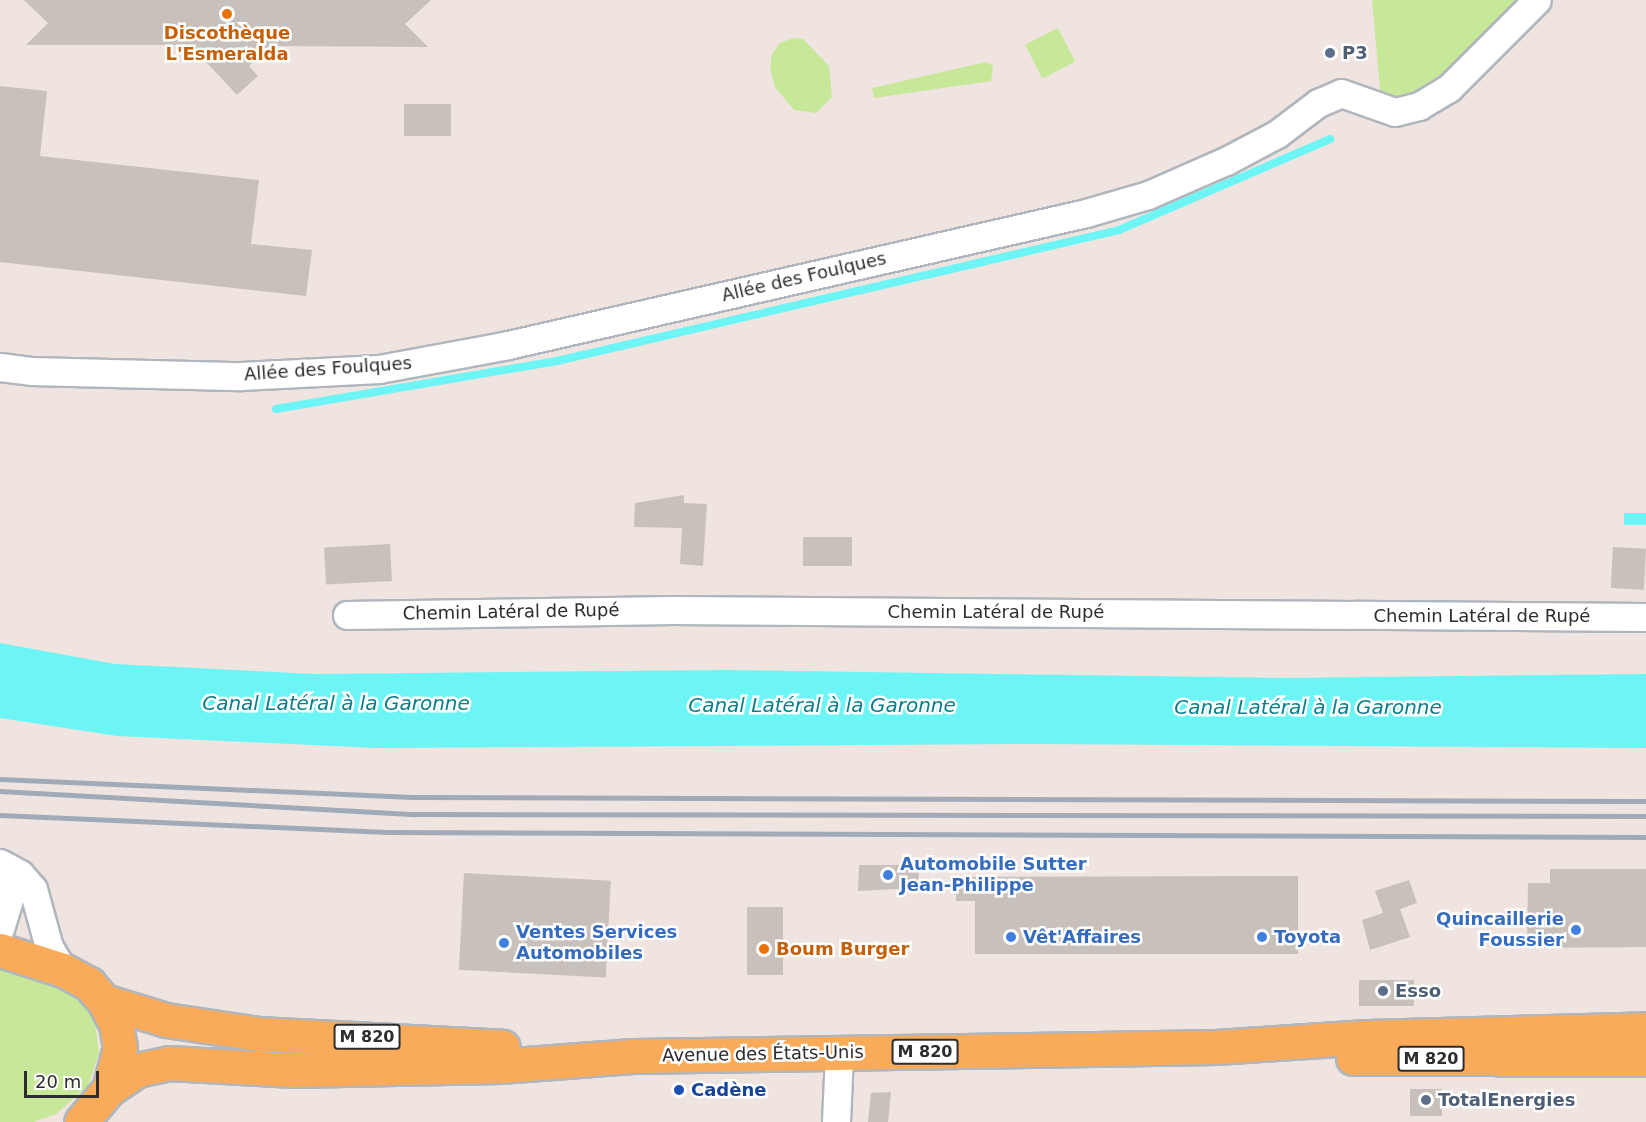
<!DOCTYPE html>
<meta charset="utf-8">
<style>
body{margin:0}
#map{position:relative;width:1646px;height:1122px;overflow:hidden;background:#efe4df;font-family:"DejaVu Sans",sans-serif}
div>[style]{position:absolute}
.green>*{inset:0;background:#c8e899;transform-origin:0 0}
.water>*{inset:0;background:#6df5f6;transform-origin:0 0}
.stream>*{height:8px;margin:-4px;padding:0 4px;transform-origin:4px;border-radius:4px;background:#6df5f6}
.building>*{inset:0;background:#c8c0ba;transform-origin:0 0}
.roads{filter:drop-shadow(2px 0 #afb6bd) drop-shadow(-2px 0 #afb6bd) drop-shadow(0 2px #afb6bd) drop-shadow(0 -2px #afb6bd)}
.street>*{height:27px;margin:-13.5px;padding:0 13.5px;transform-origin:13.5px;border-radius:13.5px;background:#fff}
.primary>*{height:33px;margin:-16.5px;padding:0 16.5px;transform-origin:16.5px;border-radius:16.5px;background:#f9ab5a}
.rail>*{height:4.5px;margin:-2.25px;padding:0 2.25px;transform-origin:2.25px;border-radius:2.25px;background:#a1aab8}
.dots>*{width:16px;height:16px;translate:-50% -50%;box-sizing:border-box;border:3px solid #fff;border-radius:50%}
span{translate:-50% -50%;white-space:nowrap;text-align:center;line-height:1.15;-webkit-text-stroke:5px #fff;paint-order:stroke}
.shield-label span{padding:2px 4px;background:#fff;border:2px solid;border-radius:4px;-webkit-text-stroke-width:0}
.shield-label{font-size:16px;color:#2d2d2d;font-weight:700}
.food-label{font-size:18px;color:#c56008;font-weight:700}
.left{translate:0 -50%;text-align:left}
.service-label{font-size:18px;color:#4e5e75;font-weight:700}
.street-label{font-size:18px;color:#2d2d2d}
.shop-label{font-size:18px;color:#366cbe;font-weight:700}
.right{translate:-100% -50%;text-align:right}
.transit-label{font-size:18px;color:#164399;font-weight:700}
.water-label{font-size:20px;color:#077f8b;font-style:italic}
.scale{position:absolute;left:24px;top:1071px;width:75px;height:27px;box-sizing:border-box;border:3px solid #2d2d2d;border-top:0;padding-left:8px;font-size:18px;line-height:21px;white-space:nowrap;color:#2d2d2d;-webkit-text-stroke:4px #fff;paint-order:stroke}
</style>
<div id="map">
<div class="green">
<i style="clip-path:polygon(1372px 0,1520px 0,1424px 93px,1381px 100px)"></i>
<i style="left:1058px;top:28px;width:38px;height:37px;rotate:63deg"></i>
<i style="clip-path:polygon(793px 38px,803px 39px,829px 66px,832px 97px,816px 113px,794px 110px,775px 87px,770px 68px,772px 54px,780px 43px)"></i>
<i style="clip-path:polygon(986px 62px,993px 66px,991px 81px,874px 98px,872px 88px)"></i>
<i style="clip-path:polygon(0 965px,54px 981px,72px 991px,89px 1008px,96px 1029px,99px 1053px,88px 1086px,56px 1114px,34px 1122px,0 1122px)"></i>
</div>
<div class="water">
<i style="left:1624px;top:513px;width:22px;height:12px"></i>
<i style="clip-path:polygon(0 643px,115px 664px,315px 674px,726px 670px,1284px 678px,1646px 674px,1646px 748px,1036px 744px,376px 748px,117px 736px,0 718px)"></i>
</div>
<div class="stream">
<i style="left:276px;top:409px;width:285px;rotate:-9.7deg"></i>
<i style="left:557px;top:361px;width:577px;rotate:-13.12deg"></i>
<i style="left:1119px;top:230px;width:230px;rotate:-23.3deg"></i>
</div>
<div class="building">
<i style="clip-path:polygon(24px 0,431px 0,405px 24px,428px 47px,269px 46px,249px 66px,258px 76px,237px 95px,190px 45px,26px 45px,48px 23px)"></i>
<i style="clip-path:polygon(0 86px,47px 91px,40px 156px,259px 180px,251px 244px,312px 250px,306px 296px,0 262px)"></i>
<i style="left:404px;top:104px;width:47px;height:32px"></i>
<i style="clip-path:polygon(684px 495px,684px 503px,707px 504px,703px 566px,680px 564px,682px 528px,634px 527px,635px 503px)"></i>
<i style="left:803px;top:537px;width:49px;height:29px"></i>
<i style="left:390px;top:544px;width:37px;height:66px;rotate:87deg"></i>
<i style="left:1613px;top:547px;width:33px;height:41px;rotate:3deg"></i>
<i style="clip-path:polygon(859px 865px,919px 865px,918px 888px,858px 891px)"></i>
<i style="clip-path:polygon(1550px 869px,1646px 869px,1646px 947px,1527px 948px,1528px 883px,1550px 883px)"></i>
<i style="left:464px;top:873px;width:147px;height:97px;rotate:3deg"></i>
<i style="clip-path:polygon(1298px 876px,1298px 954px,975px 954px,975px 901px,956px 901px,956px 877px)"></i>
<i style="clip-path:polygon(1409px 880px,1417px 903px,1400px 909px,1410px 937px,1370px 950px,1362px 920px,1383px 913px,1375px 891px)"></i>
<i style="left:747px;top:907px;width:36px;height:68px"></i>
<i style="left:1359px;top:980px;width:55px;height:26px"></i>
<i style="left:1410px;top:1089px;width:32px;height:27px"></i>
<i style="clip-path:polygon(891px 1092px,888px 1122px,868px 1122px,871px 1093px)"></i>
</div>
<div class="roads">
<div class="street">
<i style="left:0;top:367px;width:31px;rotate:7deg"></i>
<i style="left:31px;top:371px;width:210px;rotate:1.4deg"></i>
<i style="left:241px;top:376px;width:138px;rotate:-2.9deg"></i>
<i style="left:379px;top:369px;width:131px;rotate:-10.5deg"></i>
<i style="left:508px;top:345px;width:593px;rotate:-12.86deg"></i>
<i style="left:1086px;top:213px;width:65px;rotate:-16.2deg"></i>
<i style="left:1148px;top:195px;width:85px;rotate:-23.6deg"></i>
<i style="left:1226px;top:161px;width:58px;rotate:-27.9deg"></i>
<i style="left:1277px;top:134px;width:51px;rotate:-37.1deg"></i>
<i style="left:1318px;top:103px;width:25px;rotate:-23deg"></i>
<i style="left:1341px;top:93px;width:57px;rotate:19.4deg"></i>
<i style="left:1395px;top:112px;width:25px;rotate:-14deg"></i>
<i style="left:1419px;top:106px;width:35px;rotate:-31deg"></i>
<i style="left:1449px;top:88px;width:124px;rotate:-45deg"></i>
<i style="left:347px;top:615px;width:326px;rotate:-0.9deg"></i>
<i style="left:673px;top:610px;width:973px;rotate:0.41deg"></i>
<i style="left:0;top:863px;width:23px;rotate:29deg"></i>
<i style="left:20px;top:874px;width:20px;rotate:49deg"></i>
<i style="left:33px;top:889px;width:60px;rotate:74.6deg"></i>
<i style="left:49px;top:947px;width:27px;rotate:59deg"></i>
<i style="left:0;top:870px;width:28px;rotate:69deg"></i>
<i style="left:10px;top:896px;width:34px;rotate:107deg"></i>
<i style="left:836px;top:1122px;width:69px;rotate:-87.5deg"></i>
</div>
<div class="primary">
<i style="left:0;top:950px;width:66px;rotate:17.6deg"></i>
<i style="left:63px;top:970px;width:30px;rotate:28deg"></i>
<i style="left:89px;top:984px;width:23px;rotate:49deg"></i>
<i style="left:104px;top:1001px;width:27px;rotate:63deg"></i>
<i style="left:116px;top:1025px;width:22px;rotate:80deg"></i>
<i style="left:120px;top:1047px;width:43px;rotate:104.7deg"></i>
<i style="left:109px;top:1089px;width:43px;rotate:130.3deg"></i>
<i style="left:104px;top:1001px;width:65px;rotate:17deg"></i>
<i style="left:166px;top:1020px;width:94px;rotate:8.6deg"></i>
<i style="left:259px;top:1034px;width:244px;rotate:3deg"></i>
<i style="left:1353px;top:1058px;width:293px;rotate:0.2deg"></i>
<i style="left:109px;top:1089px;width:34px;rotate:-34deg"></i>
<i style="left:137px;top:1070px;width:33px;rotate:-12deg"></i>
<i style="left:169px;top:1063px;width:124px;rotate:3.2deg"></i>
<i style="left:293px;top:1070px;width:207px;rotate:-1.1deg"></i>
<i style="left:500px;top:1066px;width:133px;rotate:-4.3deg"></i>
<i style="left:633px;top:1056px;width:583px;rotate:-0.88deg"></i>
<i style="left:1216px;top:1047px;width:151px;rotate:-3.8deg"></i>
<i style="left:1367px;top:1037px;width:279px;rotate:-1.6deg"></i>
</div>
</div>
<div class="rail">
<i style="left:0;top:779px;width:412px;rotate:2.5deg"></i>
<i style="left:412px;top:797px;width:1234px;rotate:0.19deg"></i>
<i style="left:0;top:791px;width:415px;rotate:3.2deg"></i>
<i style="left:414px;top:814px;width:1232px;rotate:0.09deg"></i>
<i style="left:0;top:815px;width:387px;rotate:2.5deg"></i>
<i style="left:387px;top:832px;width:1259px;rotate:0.23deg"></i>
</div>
<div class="dots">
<i style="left:227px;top:14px;background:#e8710a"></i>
<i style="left:1330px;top:53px;background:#5c6f8a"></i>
<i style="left:888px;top:875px;background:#3f7fe0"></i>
<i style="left:1576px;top:930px;background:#3f7fe0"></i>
<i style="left:1011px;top:937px;background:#3f7fe0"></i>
<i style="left:1262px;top:937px;background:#3f7fe0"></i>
<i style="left:504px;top:943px;background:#3f7fe0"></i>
<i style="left:764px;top:949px;background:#e8710a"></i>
<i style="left:1383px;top:991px;background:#5c6f8a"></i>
<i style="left:679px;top:1090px;background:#1a4fb4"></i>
<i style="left:1426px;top:1100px;background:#5c6f8a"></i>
</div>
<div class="shield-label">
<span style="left:367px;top:1037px">M 820</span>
<span style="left:925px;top:1052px">M 820</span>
<span style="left:1431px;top:1059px">M 820</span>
</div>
<div class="food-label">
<span style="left:227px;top:44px">Discothèque<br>L'Esmeralda</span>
<span class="left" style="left:776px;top:949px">Boum Burger</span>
</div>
<div class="service-label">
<span class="left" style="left:1342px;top:53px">P3</span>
<span class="left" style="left:1395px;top:991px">Esso</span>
<span class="left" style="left:1438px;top:1100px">TotalEnergies</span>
</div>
<div class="street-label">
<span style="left:804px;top:277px;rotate:-13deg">Allée des Foulques</span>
<span style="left:328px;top:369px;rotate:-4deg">Allée des Foulques</span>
<span style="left:511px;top:612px;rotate:-1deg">Chemin Latéral de Rupé</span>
<span style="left:996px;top:612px">Chemin Latéral de Rupé</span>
<span style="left:1482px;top:616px">Chemin Latéral de Rupé</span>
<span style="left:763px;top:1054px;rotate:-1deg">Avenue des États-Unis</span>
</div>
<div class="shop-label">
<span class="left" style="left:900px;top:875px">Automobile Sutter<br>Jean-Philippe</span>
<span class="right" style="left:1564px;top:930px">Quincaillerie<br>Foussier</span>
<span class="left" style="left:516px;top:943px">Ventes Services<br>Automobiles</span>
<span class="left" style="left:1023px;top:937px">Vêt'Affaires</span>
<span class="left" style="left:1274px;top:937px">Toyota</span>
</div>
<div class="transit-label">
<span class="left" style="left:691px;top:1090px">Cadène</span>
</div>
<div class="water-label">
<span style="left:336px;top:703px">Canal Latéral à la Garonne</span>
<span style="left:822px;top:705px">Canal Latéral à la Garonne</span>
<span style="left:1308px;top:707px">Canal Latéral à la Garonne</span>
</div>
<div class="scale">20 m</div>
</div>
